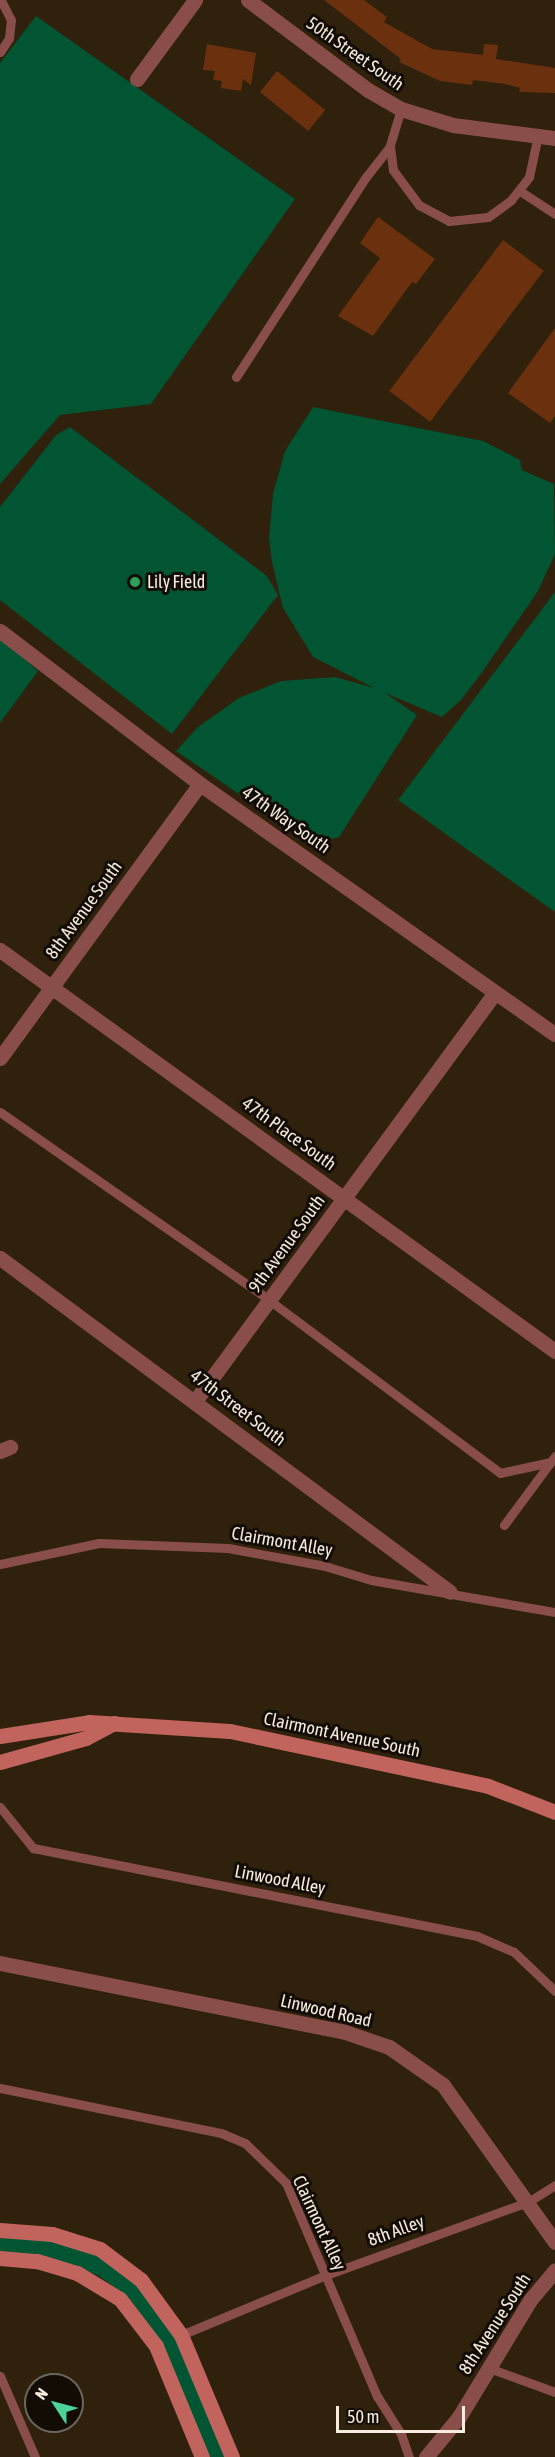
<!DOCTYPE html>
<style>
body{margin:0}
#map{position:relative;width:555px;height:2457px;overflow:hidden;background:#2f210c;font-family:"Asap Condensed",sans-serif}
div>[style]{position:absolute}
.green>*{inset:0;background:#025533}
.building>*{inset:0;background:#6b300e;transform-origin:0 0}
.lane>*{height:9px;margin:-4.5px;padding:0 4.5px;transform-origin:4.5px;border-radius:4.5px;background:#894e4a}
.street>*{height:15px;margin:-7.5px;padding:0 7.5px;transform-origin:7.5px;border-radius:7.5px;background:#894e4a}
.secondary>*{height:15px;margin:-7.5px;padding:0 7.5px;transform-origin:7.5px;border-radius:7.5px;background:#c2645e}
.dots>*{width:16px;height:16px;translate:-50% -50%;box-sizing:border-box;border:3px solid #120c04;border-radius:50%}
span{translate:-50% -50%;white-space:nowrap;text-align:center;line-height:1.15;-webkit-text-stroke:6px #120c04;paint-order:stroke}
.street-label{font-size:18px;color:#f6ece0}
.poi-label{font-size:18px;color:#f6ece0}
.left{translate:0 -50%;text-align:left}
.north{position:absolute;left:24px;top:2373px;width:60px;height:60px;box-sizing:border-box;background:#120c04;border:2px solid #6d665c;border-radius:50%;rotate:306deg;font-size:16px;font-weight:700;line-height:24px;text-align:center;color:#f6ece0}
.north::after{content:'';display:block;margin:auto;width:21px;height:27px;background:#4cd39a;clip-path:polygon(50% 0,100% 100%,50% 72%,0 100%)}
.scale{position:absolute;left:336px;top:2406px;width:129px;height:27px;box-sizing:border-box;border:3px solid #f6ece0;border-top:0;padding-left:8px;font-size:18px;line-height:21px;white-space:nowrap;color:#f6ece0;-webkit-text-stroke:4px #120c04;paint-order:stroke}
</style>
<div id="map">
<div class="green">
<i style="clip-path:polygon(36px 16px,295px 199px,151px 404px,60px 415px,0 484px,0 63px)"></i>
<i style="clip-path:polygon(313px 407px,483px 441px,520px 460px,522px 470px,554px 484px,555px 554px,538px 591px,483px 671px,461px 700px,442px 717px,385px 693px,417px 715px,339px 837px,312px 844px,176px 751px,198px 727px,239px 698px,281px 681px,335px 677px,374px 688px,313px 657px,283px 608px,272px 562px,269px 538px,273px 494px,285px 451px)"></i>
<i style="clip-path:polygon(70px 427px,267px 576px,278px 595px,172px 734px,0 600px,0 507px,56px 435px)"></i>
<i style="clip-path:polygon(555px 592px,555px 912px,398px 800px)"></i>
<i style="clip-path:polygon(0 638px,38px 671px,0 723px)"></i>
<i style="clip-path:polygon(0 2235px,58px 2241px,99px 2251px,141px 2285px,177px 2337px,227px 2457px,210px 2457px,151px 2327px,128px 2297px,99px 2276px,72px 2264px,0 2256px)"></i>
</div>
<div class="building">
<i style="clip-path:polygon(324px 0,364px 0,387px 17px,384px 22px,432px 49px,483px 55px,484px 44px,498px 45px,496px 59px,555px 68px,555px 93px,519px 92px,520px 88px,505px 84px,473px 80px,472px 85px,440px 81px,399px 62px,401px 59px)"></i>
<i style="clip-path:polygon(207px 44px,256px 53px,251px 85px,243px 79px,241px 91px,221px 88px,222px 81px,213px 80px,215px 71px,203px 70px)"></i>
<i style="left:277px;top:71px;width:62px;height:27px;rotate:39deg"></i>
<i style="clip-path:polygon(378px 217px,435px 259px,416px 284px,412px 282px,373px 336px,338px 316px,380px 258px,360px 243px)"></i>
<i style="left:503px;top:240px;width:51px;height:189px;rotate:37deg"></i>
<i style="clip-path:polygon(555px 328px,555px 416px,550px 423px,508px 393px)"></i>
</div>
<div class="lane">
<i style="left:0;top:52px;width:17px;rotate:-57deg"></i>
<i style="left:9px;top:38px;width:18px;rotate:-84deg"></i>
<i style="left:11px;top:20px;width:22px;rotate:-117deg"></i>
<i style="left:401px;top:109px;width:39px;rotate:107deg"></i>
<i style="left:390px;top:146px;width:24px;rotate:83deg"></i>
<i style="left:393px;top:170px;width:44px;rotate:53.4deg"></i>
<i style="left:419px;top:205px;width:34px;rotate:28deg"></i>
<i style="left:449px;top:221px;width:39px;rotate:-6deg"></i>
<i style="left:488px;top:217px;width:29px;rotate:-36deg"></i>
<i style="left:511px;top:200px;width:29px;rotate:-52deg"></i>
<i style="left:529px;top:177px;width:43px;rotate:-77.9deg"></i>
<i style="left:520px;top:191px;width:42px;rotate:33.3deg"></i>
<i style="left:236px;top:377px;width:239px;rotate:-57deg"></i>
<i style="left:366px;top:177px;width:39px;rotate:-52deg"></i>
<i style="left:0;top:1112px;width:328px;rotate:34.9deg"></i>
<i style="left:269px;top:1300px;width:289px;rotate:36.8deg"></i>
<i style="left:500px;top:1473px;width:52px;rotate:-12.2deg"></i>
<i style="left:504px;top:1525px;width:86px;rotate:-53.5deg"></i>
<i style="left:0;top:1564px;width:101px;rotate:-12deg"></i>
<i style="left:99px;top:1543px;width:129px;rotate:2.2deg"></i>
<i style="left:228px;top:1548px;width:99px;rotate:10.5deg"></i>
<i style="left:325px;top:1566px;width:48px;rotate:16.9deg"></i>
<i style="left:371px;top:1580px;width:187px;rotate:9.9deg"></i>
<i style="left:0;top:1807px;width:53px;rotate:51.2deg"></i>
<i style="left:33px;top:1848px;width:453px;rotate:11.2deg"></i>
<i style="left:477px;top:1936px;width:40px;rotate:23.4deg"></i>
<i style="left:514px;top:1952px;width:57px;rotate:43.6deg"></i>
<i style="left:0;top:2088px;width:226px;rotate:11.5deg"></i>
<i style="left:221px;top:2133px;width:26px;rotate:23deg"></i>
<i style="left:245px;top:2143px;width:57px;rotate:44.3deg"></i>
<i style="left:286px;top:2183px;width:232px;rotate:66.9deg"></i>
<i style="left:377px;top:2396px;width:45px;rotate:57.7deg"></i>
<i style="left:401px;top:2434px;width:24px;rotate:71deg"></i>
<i style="left:181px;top:2335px;width:157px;rotate:-22.5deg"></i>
<i style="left:326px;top:2275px;width:215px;rotate:-19.9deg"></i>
<i style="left:528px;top:2202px;width:32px;rotate:-32deg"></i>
<i style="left:489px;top:2368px;width:70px;rotate:20deg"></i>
<i style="left:0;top:2376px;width:88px;rotate:66.6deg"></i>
</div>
<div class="street">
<i style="left:248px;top:0;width:150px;rotate:36.9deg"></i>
<i style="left:368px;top:90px;width:38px;rotate:30deg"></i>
<i style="left:401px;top:109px;width:54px;rotate:17.1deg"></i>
<i style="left:453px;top:125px;width:103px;rotate:7.3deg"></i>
<i style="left:137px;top:79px;width:98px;rotate:-53.7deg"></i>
<i style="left:0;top:631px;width:252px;rotate:37.4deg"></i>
<i style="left:200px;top:784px;width:434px;rotate:35.2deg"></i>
<i style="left:0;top:950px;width:685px;rotate:35.85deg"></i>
<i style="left:0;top:1058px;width:339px;rotate:-53.9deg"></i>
<i style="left:0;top:1258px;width:560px;rotate:36.58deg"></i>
<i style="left:195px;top:1401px;width:505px;rotate:-53.7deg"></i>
<i style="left:0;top:1451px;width:11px;rotate:-22deg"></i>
<i style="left:0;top:1963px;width:352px;rotate:11.3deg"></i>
<i style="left:345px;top:2032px;width:46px;rotate:18.8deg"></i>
<i style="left:389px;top:2047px;width:66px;rotate:35.1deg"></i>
<i style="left:443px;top:2085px;width:193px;rotate:54.5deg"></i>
<i style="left:426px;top:2457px;width:52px;rotate:-50.5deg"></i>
<i style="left:459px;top:2417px;width:137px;rotate:-58.7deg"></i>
<i style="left:530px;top:2300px;width:39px;rotate:-50deg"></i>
</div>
<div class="secondary">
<i style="left:0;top:1736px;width:90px;rotate:-8.9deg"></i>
<i style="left:89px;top:1722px;width:141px;rotate:3.7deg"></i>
<i style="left:230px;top:1731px;width:264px;rotate:12deg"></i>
<i style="left:488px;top:1786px;width:72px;rotate:21.2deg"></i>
<i style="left:0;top:1762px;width:89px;rotate:-15.6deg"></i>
<i style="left:86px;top:1738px;width:32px;rotate:-28deg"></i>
<i style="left:0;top:2230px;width:52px;rotate:4.4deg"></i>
<i style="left:52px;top:2234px;width:50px;rotate:17.4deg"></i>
<i style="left:100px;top:2249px;width:51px;rotate:37.1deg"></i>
<i style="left:141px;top:2280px;width:68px;rotate:54deg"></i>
<i style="left:181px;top:2335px;width:132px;rotate:67.3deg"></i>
<i style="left:0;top:2258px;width:37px;rotate:5deg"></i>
<i style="left:37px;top:2261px;width:42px;rotate:16.7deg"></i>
<i style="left:77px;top:2273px;width:50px;rotate:31.2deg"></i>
<i style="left:120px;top:2299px;width:59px;rotate:52.5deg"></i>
<i style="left:156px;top:2346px;width:120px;rotate:67.5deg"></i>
</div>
<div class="dots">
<i style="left:135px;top:582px;background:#2e9e5b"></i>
</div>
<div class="street-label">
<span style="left:355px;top:54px;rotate:35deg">50th Street South</span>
<span style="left:286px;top:820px;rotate:35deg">47th Way South</span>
<span style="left:84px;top:910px;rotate:-54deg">8th Avenue South</span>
<span style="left:289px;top:1134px;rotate:36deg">47th Place South</span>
<span style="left:287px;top:1244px;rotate:-54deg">9th Avenue South</span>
<span style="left:238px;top:1408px;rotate:37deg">47th Street South</span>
<span style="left:282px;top:1542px;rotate:10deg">Clairmont Alley</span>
<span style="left:342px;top:1735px;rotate:12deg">Clairmont Avenue South</span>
<span style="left:280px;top:1880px;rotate:11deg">Linwood Alley</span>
<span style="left:326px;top:2011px;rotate:13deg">Linwood Road</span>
<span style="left:319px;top:2223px;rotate:65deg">Clairmont Alley</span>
<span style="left:396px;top:2231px;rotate:-20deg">8th Alley</span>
<span style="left:495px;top:2324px;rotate:-57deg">8th Avenue South</span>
</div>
<div class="poi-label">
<span class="left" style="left:147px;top:582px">Lily Field</span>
</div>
<div class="north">N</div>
<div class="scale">50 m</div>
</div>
